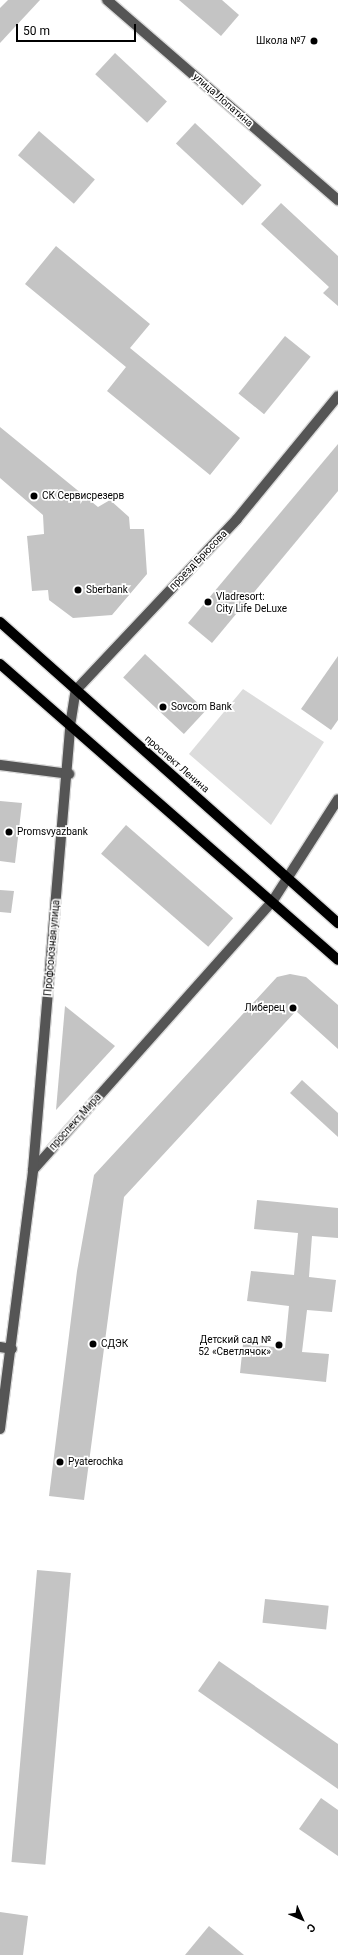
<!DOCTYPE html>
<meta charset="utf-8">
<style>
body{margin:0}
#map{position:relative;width:338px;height:1955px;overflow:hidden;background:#fff;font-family:Roboto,sans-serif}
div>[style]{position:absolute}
.green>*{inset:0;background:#dcdcdc}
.building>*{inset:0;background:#c4c4c4;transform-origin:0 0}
.roads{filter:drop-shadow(1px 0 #dbdbdb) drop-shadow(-1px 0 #dbdbdb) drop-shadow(0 1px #dbdbdb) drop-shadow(0 -1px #dbdbdb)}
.minor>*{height:10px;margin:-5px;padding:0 5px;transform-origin:5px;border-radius:5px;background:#555}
.major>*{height:10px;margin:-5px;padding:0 5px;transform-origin:5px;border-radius:5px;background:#000}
.dots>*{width:11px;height:11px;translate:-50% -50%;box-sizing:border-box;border:2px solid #fff;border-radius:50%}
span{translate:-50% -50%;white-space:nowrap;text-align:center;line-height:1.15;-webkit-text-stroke:3.5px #fff;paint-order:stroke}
.poi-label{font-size:10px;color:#000}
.right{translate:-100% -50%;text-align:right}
.left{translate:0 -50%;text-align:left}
.street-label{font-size:10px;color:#000}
.north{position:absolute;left:282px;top:1899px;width:40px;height:40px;-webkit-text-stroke:3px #fff;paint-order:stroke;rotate:135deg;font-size:11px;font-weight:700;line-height:16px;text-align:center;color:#000}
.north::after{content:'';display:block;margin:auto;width:14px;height:18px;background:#000;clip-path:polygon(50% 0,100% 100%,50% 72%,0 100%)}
.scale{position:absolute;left:16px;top:24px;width:120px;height:18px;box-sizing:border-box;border:2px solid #000;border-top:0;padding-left:5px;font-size:12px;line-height:14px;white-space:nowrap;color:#000;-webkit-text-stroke:3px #fff;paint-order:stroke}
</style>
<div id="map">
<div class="green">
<i style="clip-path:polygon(243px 689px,324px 742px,271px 825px,189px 754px)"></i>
</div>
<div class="building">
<i style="clip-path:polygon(8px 0,40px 0,0 43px,0 8px)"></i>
<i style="clip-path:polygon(179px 0,222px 0,239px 15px,221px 36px)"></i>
<i style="left:115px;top:53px;width:71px;height:29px;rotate:43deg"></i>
<i style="left:195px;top:123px;width:91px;height:28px;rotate:43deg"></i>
<i style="left:39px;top:131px;width:74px;height:32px;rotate:41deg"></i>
<i style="clip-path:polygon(281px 203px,338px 256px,338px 306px,323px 293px,329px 287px,261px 224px)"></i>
<i style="clip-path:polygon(56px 246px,150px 324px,130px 348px,240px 438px,210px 475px,107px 391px,126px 367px,25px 284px)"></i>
<i style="left:285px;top:336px;width:33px;height:74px;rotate:39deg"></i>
<i style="clip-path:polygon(0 427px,98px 507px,110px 500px,129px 517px,130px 529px,144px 529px,147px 574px,112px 615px,73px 618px,49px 600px,48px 590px,32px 591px,27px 536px,44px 534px,43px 515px,0 478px)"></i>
<i style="clip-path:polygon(338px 444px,338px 491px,212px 643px,188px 623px)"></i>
<i style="left:145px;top:654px;width:83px;height:32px;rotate:43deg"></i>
<i style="clip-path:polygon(338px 656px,338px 720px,331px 730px,301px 709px)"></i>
<i style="clip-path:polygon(0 801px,22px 803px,15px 863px,0 861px)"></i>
<i style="left:126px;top:825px;width:142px;height:38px;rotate:41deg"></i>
<i style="clip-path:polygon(0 890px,14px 891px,11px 913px,0 912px)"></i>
<i style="clip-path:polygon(290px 974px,306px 977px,338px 1005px,338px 1049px,296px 1011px,124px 1197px,84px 1500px,49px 1496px,77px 1271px,94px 1175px,277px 977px)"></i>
<i style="clip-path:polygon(65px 1006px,115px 1046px,56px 1110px)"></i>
<i style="clip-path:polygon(302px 1080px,338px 1113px,338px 1137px,290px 1093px)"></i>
<i style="clip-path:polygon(257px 1200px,338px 1208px,338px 1238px,312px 1236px,309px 1277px,336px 1280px,332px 1312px,307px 1310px,302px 1352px,329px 1354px,326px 1382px,240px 1373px,243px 1344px,285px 1348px,289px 1306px,247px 1301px,251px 1271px,294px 1275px,298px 1233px,254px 1229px)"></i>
<i style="left:37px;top:1570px;width:34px;height:293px;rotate:5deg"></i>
<i style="left:265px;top:1599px;width:64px;height:24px;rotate:6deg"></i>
<i style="clip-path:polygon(219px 1661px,338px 1744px,338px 1789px,198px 1691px)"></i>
<i style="clip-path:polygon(321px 1798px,338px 1810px,338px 1856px,299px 1829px)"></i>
<i style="clip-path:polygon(0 1912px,28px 1916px,23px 1955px,0 1955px)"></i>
<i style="clip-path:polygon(209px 1926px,244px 1955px,185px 1955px)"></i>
</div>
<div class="roads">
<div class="minor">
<i style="left:107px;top:0;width:306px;rotate:40.9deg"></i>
<i style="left:0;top:765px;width:70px;rotate:7.4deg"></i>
<i style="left:33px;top:1170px;width:359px;rotate:-48.3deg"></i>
<i style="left:272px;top:902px;width:122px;rotate:-57.3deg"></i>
<i style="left:0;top:1347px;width:12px;rotate:9deg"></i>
<i style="left:0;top:1429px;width:261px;rotate:-82.7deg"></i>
<i style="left:33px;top:1170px;width:446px;rotate:-85.2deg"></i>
<i style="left:70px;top:726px;width:36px;rotate:-81deg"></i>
<i style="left:76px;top:690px;width:235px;rotate:-46.7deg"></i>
<i style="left:237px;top:519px;width:159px;rotate:-50.6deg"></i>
</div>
<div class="major">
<i style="left:0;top:622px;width:453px;rotate:41.7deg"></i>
<i style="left:0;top:664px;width:449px;rotate:41.2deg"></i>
</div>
</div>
<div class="dots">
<i style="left:314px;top:41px;background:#000"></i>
<i style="left:34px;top:496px;background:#000"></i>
<i style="left:78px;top:590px;background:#000"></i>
<i style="left:208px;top:602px;background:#000"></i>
<i style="left:163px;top:707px;background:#000"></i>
<i style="left:9px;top:832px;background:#000"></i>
<i style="left:293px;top:1008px;background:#000"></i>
<i style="left:93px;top:1344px;background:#000"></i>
<i style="left:279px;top:1345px;background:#000"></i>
<i style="left:60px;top:1462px;background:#000"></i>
</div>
<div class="poi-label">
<span class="right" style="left:306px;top:41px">Школа №7</span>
<span class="left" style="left:42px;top:496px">СК Сервисрезерв</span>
<span class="left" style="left:86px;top:590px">Sberbank</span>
<span class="left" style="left:216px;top:602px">Vladresort:<br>City Life DeLuxe</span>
<span class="left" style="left:171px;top:707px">Sovcom Bank</span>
<span class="left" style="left:17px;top:832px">Promsvyazbank</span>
<span class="right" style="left:285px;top:1008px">Либерец</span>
<span class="right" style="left:271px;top:1345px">Детский сад №<br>52 «Светлячок»</span>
<span class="left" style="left:101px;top:1344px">СДЭК</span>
<span class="left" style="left:68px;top:1462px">Pyaterochka</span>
</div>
<div class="street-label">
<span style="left:223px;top:100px;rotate:41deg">улица Лопатина</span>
<span style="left:198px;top:560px;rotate:-46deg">проезд Брюсова</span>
<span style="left:177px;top:764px;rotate:41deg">проспект Ленина</span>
<span style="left:52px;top:948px;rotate:-85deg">Профсоюзная улица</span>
<span style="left:75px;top:1122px;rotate:-48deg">проспект Мира</span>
</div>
<div class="north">С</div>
<div class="scale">50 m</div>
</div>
